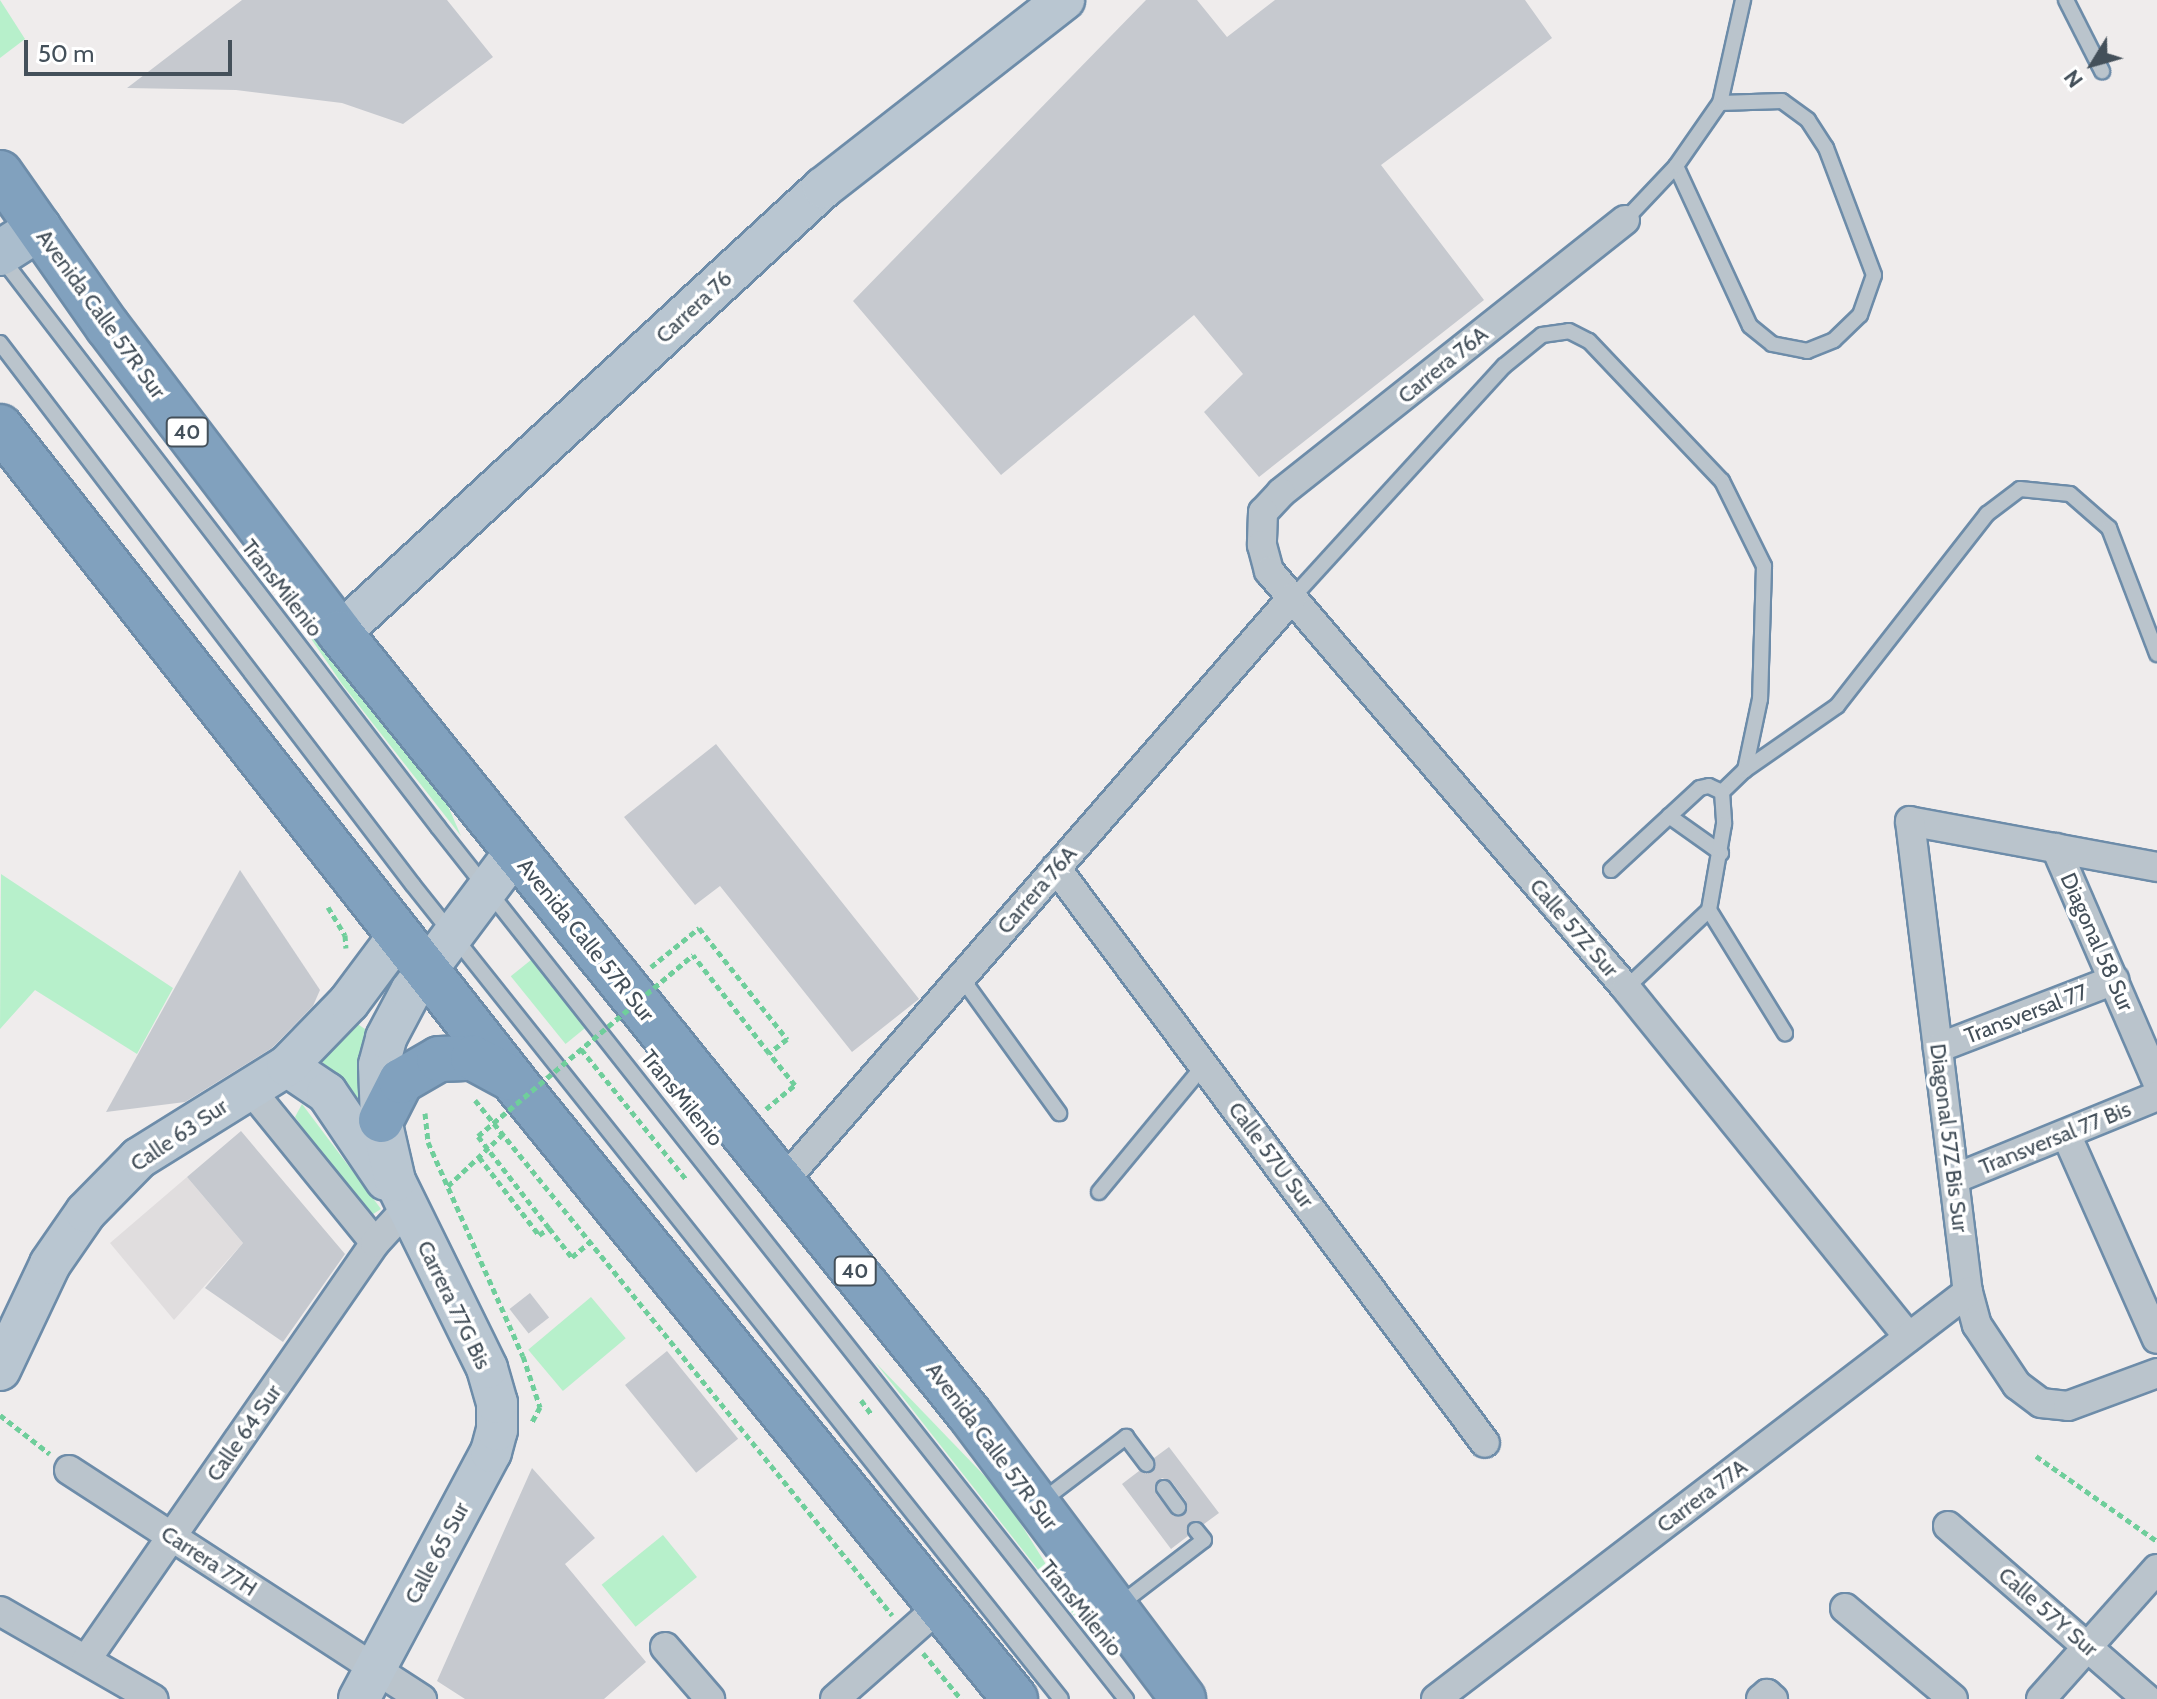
<!DOCTYPE html>
<style>
body{margin:0}
#map{position:relative;width:2157px;height:1699px;overflow:hidden;background:#efecec;font-family:Cabin,sans-serif}
div>[style]{position:absolute}
.education>*{inset:0;background:#e0ddde}
.green>*{inset:0;background:#b7f0cb;transform-origin:0 0}
.building>*{inset:0;background:#c6c9cf;transform-origin:0 0}
.path>*{height:5px;margin-top:-2.5px;transform-origin:0;background:repeating-linear-gradient(90deg,#6fce9b 0 6px,transparent 0 10px)}
.roads{filter:drop-shadow(2px 0 #6d8ca9) drop-shadow(-2px 0 #6d8ca9) drop-shadow(0 2px #6d8ca9) drop-shadow(0 -2px #6d8ca9)}
.lane>*{height:14px;margin:-7px;padding:0 7px;transform-origin:7px;border-radius:7px;background:#bac4cc}
.street>*{height:28px;margin:-14px;padding:0 14px;transform-origin:14px;border-radius:14px;background:#bac4cc}
.secondary>*{height:40px;margin:-20px;padding:0 20px;transform-origin:20px;border-radius:20px;background:#b9c6d1}
.primary>*{height:44px;margin:-22px;padding:0 22px;transform-origin:22px;border-radius:22px;background:#aabdcd}
.highway>*{height:44px;margin:-22px;padding:0 22px;transform-origin:22px;border-radius:22px;background:#81a1be}
.path-bridge>*{height:5px;margin-top:-2.5px;transform-origin:0;background:repeating-linear-gradient(90deg,#6fce9b 0 6px,transparent 0 10px)}
span{translate:-50% -50%;white-space:nowrap;text-align:center;line-height:1.15;-webkit-text-stroke:7px #fff;paint-order:stroke}
.shield-label span{padding:2px 6px;background:#fff;border:2px solid;border-radius:6px;-webkit-text-stroke-width:0}
.shield-label{font-size:20px;color:#44505a;font-weight:700}
.street-label{font-size:22px;color:#44505a}
.north{position:absolute;left:2053px;top:24px;width:80px;height:80px;-webkit-text-stroke:6px #fff;paint-order:stroke;rotate:233deg;font-size:22px;font-weight:700;line-height:32px;text-align:center;color:#44505a}
.north::after{content:'';display:block;margin:auto;width:28px;height:36px;background:#44505a;clip-path:polygon(50% 0,100% 100%,50% 72%,0 100%)}
.scale{position:absolute;left:24px;top:40px;width:208px;height:36px;box-sizing:border-box;border:4px solid #44505a;border-top:0;padding-left:10px;font-size:24px;line-height:28px;white-space:nowrap;color:#44505a;-webkit-text-stroke:6px #fff;paint-order:stroke}
</style>
<div id="map">
<div class="education">
<i style="clip-path:polygon(187px 1177px,243px 1243px,174px 1320px,110px 1243px)"></i>
</div>
<div class="green">
<i style="clip-path:polygon(0 0,25px 39px,0 58px)"></i>
<i style="clip-path:polygon(273px 573px,442px 792px,461px 836px,342px 684px,268px 576px)"></i>
<i style="clip-path:polygon(1px 874px,173px 988px,137px 1054px,35px 990px,0 1029px)"></i>
<i style="left:531px;top:960px;width:87px;height:26px;rotate:51deg"></i>
<i style="clip-path:polygon(353px 1021px,371px 1033px,368px 1132px,321px 1060px)"></i>
<i style="clip-path:polygon(302px 1104px,381px 1209px,367px 1218px,295px 1117px)"></i>
<i style="left:591px;top:1297px;width:54px;height:82px;rotate:50deg"></i>
<i style="clip-path:polygon(875px 1362px,1003px 1495px,1091px 1637px)"></i>
<i style="left:663px;top:1535px;width:54px;height:79px;rotate:51deg"></i>
</div>
<div class="building">
<i style="clip-path:polygon(242px 0,447px 0,493px 57px,403px 124px,342px 103px,236px 90px,127px 88px)"></i>
<i style="clip-path:polygon(1146px 0,1197px 0,1227px 37px,1275px 0,1525px 0,1552px 38px,1381px 165px,1484px 300px,1259px 477px,1204px 412px,1243px 374px,1194px 315px,1001px 475px,853px 301px)"></i>
<i style="clip-path:polygon(716px 744px,919px 999px,852px 1052px,720px 886px,695px 905px,624px 817px)"></i>
<i style="clip-path:polygon(240px 870px,320px 990px,313px 1006px,272px 1048px,185px 1102px,106px 1112px)"></i>
<i style="clip-path:polygon(241px 1131px,345px 1254px,283px 1342px,205px 1288px,243px 1243px,187px 1177px)"></i>
<i style="left:530px;top:1293px;width:31px;height:26px;rotate:52deg"></i>
<i style="left:667px;top:1351px;width:113px;height:54px;rotate:51deg"></i>
<i style="clip-path:polygon(evenodd,1169px 1447px,1219px 1513px,1204px 1524px,1190px 1522px,1188px 1536px,1171px 1549px,1122px 1484px,1139px 1471px,1153px 1472px,1154px 1458px,1169px 1447px,1162px 1478px,1172px 1482px,1186px 1501px,1183px 1515px,1173px 1516px,1156px 1494px,1155px 1485px,1162px 1478px)"></i>
<i style="clip-path:polygon(532px 1468px,595px 1538px,565px 1564px,646px 1662px,604px 1699px,465px 1699px,437px 1681px)"></i>
</div>
<div class="path">
<i style="left:328px;top:907px;width:33px;rotate:59deg"></i>
<i style="left:345px;top:935px;width:13px;rotate:86deg"></i>
<i style="left:651px;top:967px;width:62px;rotate:-39.1deg"></i>
<i style="left:699px;top:928px;width:142px;rotate:51.6deg"></i>
<i style="left:787px;top:1039px;width:23px;rotate:142deg"></i>
<i style="left:769px;top:1053px;width:124px;rotate:-127.8deg"></i>
<i style="left:581px;top:1049px;width:167px;rotate:51.1deg"></i>
<i style="left:475px;top:1100px;width:663px;rotate:51deg"></i>
<i style="left:766px;top:1109px;width:38px;rotate:-40deg"></i>
<i style="left:795px;top:1085px;width:41px;rotate:-129.1deg"></i>
<i style="left:425px;top:1113px;width:29px;rotate:84deg"></i>
<i style="left:428px;top:1142px;width:234px;rotate:66.1deg"></i>
<i style="left:523px;top:1356px;width:54px;rotate:71.6deg"></i>
<i style="left:540px;top:1407px;width:17px;rotate:118deg"></i>
<i style="left:448px;top:1186px;width:76px;rotate:-43.4deg"></i>
<i style="left:549px;top:1228px;width:37px;rotate:52deg"></i>
<i style="left:572px;top:1257px;width:23px;rotate:-40deg"></i>
<i style="left:861px;top:1400px;width:17px;rotate:54deg"></i>
<i style="left:0;top:1415px;width:63px;rotate:38deg"></i>
<i style="left:2036px;top:1456px;width:148px;rotate:35.1deg"></i>
<i style="left:923px;top:1653px;width:60px;rotate:50.4deg"></i>
</div>
<div class="roads">
<div class="lane">
<i style="left:2066px;top:0;width:80px;rotate:63.1deg"></i>
<i style="left:1676px;top:166px;width:176px;rotate:65.2deg"></i>
<i style="left:1750px;top:326px;width:28px;rotate:39deg"></i>
<i style="left:1772px;top:344px;width:36px;rotate:11deg"></i>
<i style="left:1807px;top:351px;width:29px;rotate:-22deg"></i>
<i style="left:1834px;top:340px;width:36px;rotate:-44deg"></i>
<i style="left:1860px;top:315px;width:42px;rotate:-70.7deg"></i>
<i style="left:1874px;top:275px;width:136px;rotate:-110.7deg"></i>
<i style="left:1826px;top:148px;width:33px;rotate:-123deg"></i>
<i style="left:1808px;top:120px;width:32px;rotate:-144deg"></i>
<i style="left:1782px;top:101px;width:62px;rotate:178.2deg"></i>
<i style="left:1625px;top:220px;width:74px;rotate:-46.6deg"></i>
<i style="left:1676px;top:166px;width:77px;rotate:-55.1deg"></i>
<i style="left:1720px;top:103px;width:106px;rotate:-77.4deg"></i>
<i style="left:0;top:256px;width:720px;rotate:52.51deg"></i>
<i style="left:438px;top:827px;width:1111px;rotate:51.73deg"></i>
<i style="left:0;top:343px;width:681px;rotate:52.69deg"></i>
<i style="left:413px;top:885px;width:1040px;rotate:51.48deg"></i>
<i style="left:1292px;top:598px;width:314px;rotate:-47.6deg"></i>
<i style="left:1504px;top:366px;width:49px;rotate:-39.2deg"></i>
<i style="left:1542px;top:335px;width:27px;rotate:-8deg"></i>
<i style="left:1569px;top:331px;width:22px;rotate:27deg"></i>
<i style="left:1589px;top:341px;width:193px;rotate:46.5deg"></i>
<i style="left:1722px;top:481px;width:95px;rotate:63.7deg"></i>
<i style="left:1764px;top:566px;width:133px;rotate:91.7deg"></i>
<i style="left:1760px;top:699px;width:73px;rotate:101.9deg"></i>
<i style="left:1722px;top:792px;width:32px;rotate:-44deg"></i>
<i style="left:1745px;top:770px;width:112px;rotate:-34.8deg"></i>
<i style="left:1837px;top:706px;width:244px;rotate:-52deg"></i>
<i style="left:1987px;top:514px;width:41px;rotate:-37.1deg"></i>
<i style="left:2020px;top:489px;width:50px;rotate:5.7deg"></i>
<i style="left:2070px;top:494px;width:52px;rotate:41.1deg"></i>
<i style="left:2109px;top:528px;width:135px;rotate:69.1deg"></i>
<i style="left:1669px;top:816px;width:64px;rotate:35.4deg"></i>
<i style="left:1611px;top:870px;width:121px;rotate:-42.7deg"></i>
<i style="left:1700px;top:788px;width:9px;rotate:-13deg"></i>
<i style="left:1709px;top:786px;width:14px;rotate:25deg"></i>
<i style="left:1722px;top:792px;width:32px;rotate:86deg"></i>
<i style="left:1724px;top:824px;width:87px;rotate:99.9deg"></i>
<i style="left:1709px;top:910px;width:114px;rotate:136.8deg"></i>
<i style="left:1709px;top:910px;width:145px;rotate:58.3deg"></i>
<i style="left:961px;top:977px;width:168px;rotate:54.2deg"></i>
<i style="left:1099px;top:1192px;width:165px;rotate:-50.4deg"></i>
<i style="left:1164px;top:1488px;width:24px;rotate:54deg"></i>
<i style="left:1042px;top:1501px;width:106px;rotate:-37.3deg"></i>
<i style="left:1126px;top:1437px;width:34px;rotate:53deg"></i>
<i style="left:1118px;top:1606px;width:108px;rotate:-37.5deg"></i>
<i style="left:1204px;top:1540px;width:13px;rotate:-129deg"></i>
</div>
<div class="street">
<i style="left:1625px;top:220px;width:439px;rotate:141.6deg"></i>
<i style="left:1281px;top:493px;width:26px;rotate:133deg"></i>
<i style="left:1263px;top:512px;width:33px;rotate:92deg"></i>
<i style="left:1262px;top:545px;width:27px;rotate:75deg"></i>
<i style="left:1269px;top:571px;width:549px;rotate:49.43deg"></i>
<i style="left:1626px;top:988px;width:449px;rotate:51deg"></i>
<i style="left:2056px;top:848px;width:254px;rotate:66.6deg"></i>
<i style="left:2157px;top:867px;width:251px;rotate:-169.5deg"></i>
<i style="left:1910px;top:821px;width:475px;rotate:83deg"></i>
<i style="left:1968px;top:1292px;width:34px;rotate:75deg"></i>
<i style="left:1977px;top:1325px;width:72px;rotate:56.3deg"></i>
<i style="left:2017px;top:1385px;width:30px;rotate:37deg"></i>
<i style="left:2041px;top:1403px;width:27px;rotate:6deg"></i>
<i style="left:2068px;top:1406px;width:95px;rotate:-20.3deg"></i>
<i style="left:1056px;top:868px;width:717px;rotate:53.27deg"></i>
<i style="left:1938px;top:1048px;width:189px;rotate:-21.1deg"></i>
<i style="left:250px;top:1089px;width:198px;rotate:50.9deg"></i>
<i style="left:2066px;top:1134px;width:224px;rotate:66.1deg"></i>
<i style="left:1954px;top:1179px;width:219px;rotate:-22.2deg"></i>
<i style="left:783px;top:1182px;width:775px;rotate:-48.93deg"></i>
<i style="left:69px;top:1470px;width:421px;rotate:33deg"></i>
<i style="left:1948px;top:1526px;width:264px;rotate:41deg"></i>
<i style="left:1845px;top:1608px;width:141px;rotate:40.1deg"></i>
<i style="left:0;top:1611px;width:177px;rotate:29.9deg"></i>
<i style="left:665px;top:1647px;width:69px;rotate:49.1deg"></i>
<i style="left:86px;top:1660px;width:507px;rotate:-55.28deg"></i>
<i style="left:375px;top:1243px;width:46px;rotate:-47.6deg"></i>
<i style="left:835px;top:1699px;width:140px;rotate:-41.5deg"></i>
<i style="left:1436px;top:1699px;width:670px;rotate:-37.42deg"></i>
<i style="left:1761px;top:1699px;width:8px;rotate:-40deg"></i>
<i style="left:1767px;top:1694px;width:8px;rotate:40deg"></i>
<i style="left:2041px;top:1699px;width:174px;rotate:-48.3deg"></i>
</div>
<div class="secondary">
<i style="left:340px;top:633px;width:657px;rotate:-42.66deg"></i>
<i style="left:823px;top:188px;width:306px;rotate:-38deg"></i>
<i style="left:287px;top:1066px;width:48px;rotate:34deg"></i>
<i style="left:327px;top:1093px;width:105px;rotate:55.9deg"></i>
<i style="left:0;top:1370px;width:117px;rotate:-64.7deg"></i>
<i style="left:50px;top:1264px;width:63px;rotate:-55.3deg"></i>
<i style="left:86px;top:1212px;width:76px;rotate:-45.5deg"></i>
<i style="left:139px;top:1158px;width:174px;rotate:-31.9deg"></i>
<i style="left:287px;top:1066px;width:89px;rotate:-45.9deg"></i>
<i style="left:349px;top:1002px;width:84px;rotate:-53.3deg"></i>
<i style="left:359px;top:1699px;width:280px;rotate:-61.9deg"></i>
<i style="left:491px;top:1452px;width:23px;rotate:-75deg"></i>
<i style="left:497px;top:1430px;width:27px;rotate:-90deg"></i>
<i style="left:497px;top:1403px;width:36px;rotate:-106deg"></i>
<i style="left:487px;top:1368px;width:208px;rotate:-116.2deg"></i>
<i style="left:395px;top:1181px;width:63px;rotate:-102.9deg"></i>
<i style="left:381px;top:1120px;width:55px;rotate:-92.1deg"></i>
<i style="left:379px;top:1065px;width:28px;rotate:-75deg"></i>
<i style="left:386px;top:1038px;width:53px;rotate:-62deg"></i>
<i style="left:411px;top:991px;width:174px;rotate:-53.2deg"></i>
</div>
<div class="primary">
<i style="left:0;top:253px;width:46px;rotate:-32.7deg"></i>
</div>
<div class="highway">
<i style="left:0;top:173px;width:188px;rotate:55deg"></i>
<i style="left:108px;top:327px;width:384px;rotate:52.8deg"></i>
<i style="left:340px;top:633px;width:1004px;rotate:51.14deg"></i>
<i style="left:970px;top:1415px;width:355px;rotate:53.1deg"></i>
<i style="left:0;top:427px;width:835px;rotate:51.85deg"></i>
<i style="left:516px;top:1084px;width:792px;rotate:50.94deg"></i>
<i style="left:381px;top:1120px;width:44px;rotate:-62.9deg"></i>
<i style="left:401px;top:1081px;width:44px;rotate:-30.1deg"></i>
<i style="left:439px;top:1059px;width:34px;rotate:-2deg"></i>
<i style="left:473px;top:1058px;width:42px;rotate:28.4deg"></i>
</div>
</div>
<div class="path-bridge">
<i style="left:479px;top:1157px;width:98px;rotate:52.4deg"></i>
<i style="left:539px;top:1235px;width:12px;rotate:-35deg"></i>
<i style="left:549px;top:1228px;width:116px;rotate:-127.7deg"></i>
<i style="left:478px;top:1136px;width:281px;rotate:-40.1deg"></i>
</div>
<div class="shield-label">
<span style="left:187px;top:432px">40</span>
<span style="left:855px;top:1271px">40</span>
</div>
<div class="street-label">
<span style="left:694px;top:307px;rotate:-43deg">Carrera 76</span>
<span style="left:101px;top:314px;rotate:54deg">Avenida Calle 57R Sur</span>
<span style="left:1443px;top:365px;rotate:-39deg">Carrera 76A</span>
<span style="left:282px;top:588px;rotate:52deg">TransMilenio</span>
<span style="left:1037px;top:890px;rotate:-49deg">Carrera 76A</span>
<span style="left:1574px;top:928px;rotate:49deg">Calle 57Z Sur</span>
<span style="left:586px;top:940px;rotate:51deg">Avenida Calle 57R Sur</span>
<span style="left:2097px;top:942px;rotate:66deg">Diagonal 58 Sur</span>
<span style="left:2026px;top:1014px;rotate:-21deg">Transversal 77</span>
<span style="left:682px;top:1098px;rotate:51deg">TransMilenio</span>
<span style="left:179px;top:1135px;rotate:-34deg">Calle 63 Sur</span>
<span style="left:1949px;top:1138px;rotate:83deg">Diagonal 57Z Bis Sur</span>
<span style="left:2055px;top:1138px;rotate:-22deg">Transversal 77 Bis</span>
<span style="left:1271px;top:1155px;rotate:53deg">Calle 57U Sur</span>
<span style="left:454px;top:1305px;rotate:64deg">Carrera 77G Bis</span>
<span style="left:244px;top:1433px;rotate:-55deg">Calle 64 Sur</span>
<span style="left:992px;top:1446px;rotate:53deg">Avenida Calle 57R Sur</span>
<span style="left:1702px;top:1496px;rotate:-37deg">Carrera 77A</span>
<span style="left:437px;top:1553px;rotate:-62deg">Calle 65 Sur</span>
<span style="left:209px;top:1561px;rotate:33deg">Carrera 77H</span>
<span style="left:1081px;top:1608px;rotate:51deg">TransMilenio</span>
<span style="left:2048px;top:1612px;rotate:41deg">Calle 57Y Sur</span>
</div>
<div class="north">N</div>
<div class="scale">50 m</div>
</div>
